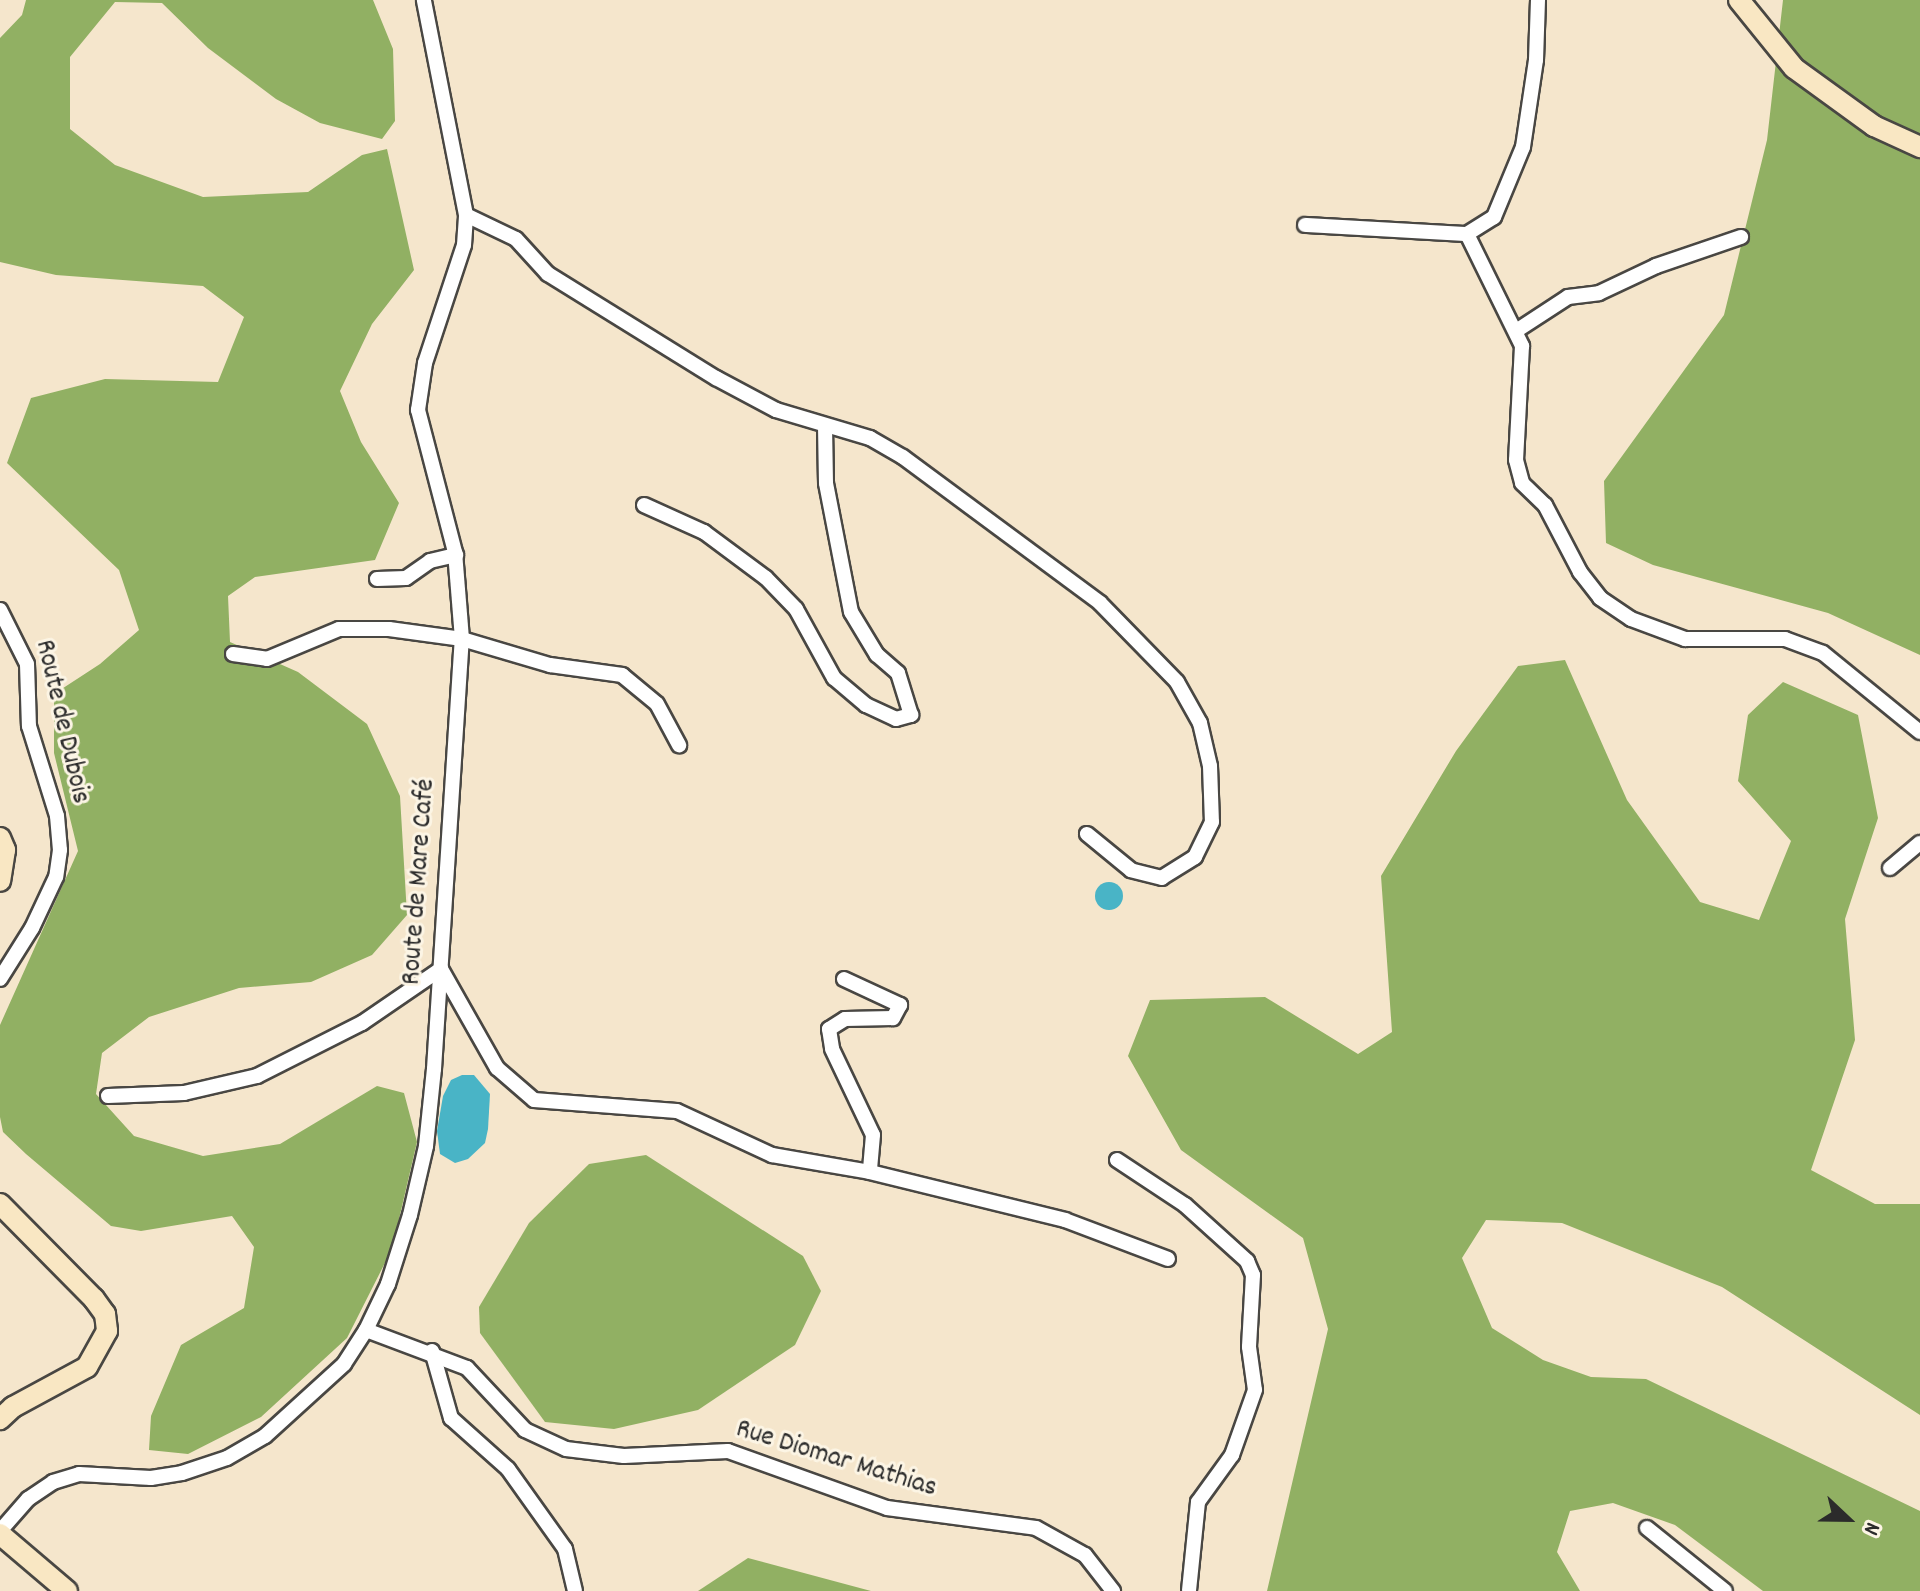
<!DOCTYPE html>
<meta charset="utf-8">
<style>
body{margin:0}
#map{position:relative;width:1920px;height:1591px;overflow:hidden;background:#f5e6cc;font-family:Dekko,sans-serif}
div>[style]{position:absolute}
.forest>*{inset:0;background:#91b063}
.water>*{inset:0;background:#49b4c6}
.round{border-radius:50%}
.roads{filter:drop-shadow(2px 0 #494743) drop-shadow(-2px 0 #494743) drop-shadow(0 2px #494743) drop-shadow(0 -2px #494743)}
.street>*{height:14px;margin:-7px;padding:0 7px;transform-origin:7px;border-radius:7px;background:#fff}
.secondary>*{height:20px;margin:-10px;padding:0 10px;transform-origin:10px;border-radius:10px;background:#f9e7c3}
span{translate:-50% -50%;white-space:nowrap;text-align:center;line-height:1.15;-webkit-text-stroke:6px #fcf5e5;paint-order:stroke}
.street-label{font-size:28px;color:#2b2b2b}
.north{position:absolute;left:1808px;top:1479px;width:80px;height:80px;-webkit-text-stroke:6px #fcf5e5;paint-order:stroke;rotate:112deg;font-size:22px;font-weight:700;line-height:32px;text-align:center;color:#2b2b2b}
.north::after{content:'';display:block;margin:auto;width:28px;height:36px;background:#2b2b2b;clip-path:polygon(50% 0,100% 100%,50% 72%,0 100%)}
</style>
<div id="map">
<div class="forest">
<i style="clip-path:polygon(26px 0,373px 0,393px 49px,395px 121px,382px 139px,320px 123px,276px 99px,208px 48px,162px 3px,115px 2px,70px 57px,70px 129px,115px 165px,203px 197px,308px 192px,362px 155px,387px 149px,414px 270px,372px 324px,340px 391px,361px 442px,399px 503px,375px 560px,255px 577px,228px 596px,230px 642px,298px 672px,367px 724px,400px 796px,407px 915px,372px 955px,311px 982px,239px 988px,149px 1017px,102px 1053px,96px 1094px,134px 1136px,203px 1156px,280px 1144px,377px 1086px,404px 1093px,417px 1142px,392px 1249px,347px 1338px,261px 1417px,188px 1454px,149px 1450px,151px 1416px,181px 1345px,244px 1308px,254px 1247px,232px 1216px,141px 1231px,111px 1226px,26px 1154px,3px 1132px,0 1117px,0 1025px,78px 851px,54px 753px,54px 694px,100px 664px,139px 630px,119px 570px,7px 463px,31px 398px,105px 379px,218px 382px,244px 317px,203px 286px,56px 275px,0 262px,0 38px,22px 15px)"></i>
<i style="clip-path:polygon(1783px 0,1920px 0,1920px 655px,1828px 613px,1653px 565px,1606px 543px,1604px 481px,1724px 315px,1767px 140px)"></i>
<i style="clip-path:polygon(1565px 660px,1627px 800px,1700px 902px,1759px 920px,1791px 841px,1738px 781px,1748px 715px,1783px 682px,1858px 715px,1878px 818px,1845px 919px,1855px 1040px,1811px 1170px,1875px 1204px,1920px 1204px,1920px 1415px,1722px 1287px,1562px 1223px,1486px 1220px,1462px 1258px,1492px 1328px,1543px 1360px,1591px 1377px,1646px 1379px,1920px 1511px,1920px 1591px,1763px 1591px,1675px 1525px,1613px 1503px,1570px 1511px,1557px 1552px,1580px 1591px,1267px 1591px,1328px 1329px,1303px 1238px,1181px 1150px,1128px 1056px,1150px 1000px,1265px 997px,1358px 1054px,1392px 1032px,1381px 876px,1456px 751px,1518px 666px)"></i>
<i style="clip-path:polygon(646px 1155px,803px 1256px,821px 1291px,795px 1345px,698px 1410px,614px 1429px,545px 1422px,480px 1333px,479px 1307px,529px 1223px,589px 1164px)"></i>
<i style="clip-path:polygon(748px 1558px,871px 1591px,698px 1591px)"></i>
</div>
<div class="water">
<i class="round" style="left:1095px;top:882px;width:28px;height:28px"></i>
<i style="clip-path:polygon(462px 1075px,474px 1075px,490px 1094px,488px 1129px,485px 1143px,468px 1159px,455px 1163px,440px 1154px,437px 1131px,443px 1096px,451px 1080px)"></i>
</div>
<div class="roads">
<div class="street">
<i style="left:1538px;top:0;width:60px;rotate:91.9deg"></i>
<i style="left:1536px;top:60px;width:88px;rotate:98.5deg"></i>
<i style="left:1523px;top:147px;width:76px;rotate:112.5deg"></i>
<i style="left:1494px;top:217px;width:32px;rotate:148deg"></i>
<i style="left:1467px;top:234px;width:125px;rotate:63.8deg"></i>
<i style="left:1522px;top:346px;width:114px;rotate:93deg"></i>
<i style="left:1516px;top:460px;width:24px;rotate:75deg"></i>
<i style="left:1522px;top:483px;width:32px;rotate:44deg"></i>
<i style="left:1545px;top:505px;width:76px;rotate:62.4deg"></i>
<i style="left:1580px;top:572px;width:33px;rotate:52deg"></i>
<i style="left:1600px;top:598px;width:37px;rotate:34deg"></i>
<i style="left:1631px;top:619px;width:58px;rotate:20.3deg"></i>
<i style="left:1685px;top:639px;width:100px"></i>
<i style="left:1785px;top:639px;width:40px;rotate:20.2deg"></i>
<i style="left:1823px;top:653px;width:125px;rotate:39.2deg"></i>
<i style="left:466px;top:215px;width:55px;rotate:25.6deg"></i>
<i style="left:516px;top:239px;width:47px;rotate:47.6deg"></i>
<i style="left:548px;top:274px;width:198px;rotate:31.8deg"></i>
<i style="left:716px;top:378px;width:68px;rotate:28.1deg"></i>
<i style="left:776px;top:410px;width:98px;rotate:16.6deg"></i>
<i style="left:870px;top:438px;width:38px;rotate:30deg"></i>
<i style="left:903px;top:457px;width:245px;rotate:36.5deg"></i>
<i style="left:1100px;top:603px;width:110px;rotate:45.7deg"></i>
<i style="left:1177px;top:682px;width:47px;rotate:60.7deg"></i>
<i style="left:1200px;top:723px;width:44px;rotate:76.9deg"></i>
<i style="left:1210px;top:766px;width:56px;rotate:88deg"></i>
<i style="left:1212px;top:822px;width:39px;rotate:116deg"></i>
<i style="left:1195px;top:857px;width:39px;rotate:148deg"></i>
<i style="left:1162px;top:878px;width:32px;rotate:-166deg"></i>
<i style="left:1131px;top:870px;width:57px;rotate:-140.7deg"></i>
<i style="left:1305px;top:225px;width:162px;rotate:3.2deg"></i>
<i style="left:1516px;top:331px;width:62px;rotate:-33.2deg"></i>
<i style="left:1568px;top:297px;width:31px;rotate:-7deg"></i>
<i style="left:1599px;top:293px;width:63px;rotate:-25.3deg"></i>
<i style="left:1656px;top:266px;width:90px;rotate:-18.8deg"></i>
<i style="left:644px;top:505px;width:66px;rotate:24.2deg"></i>
<i style="left:704px;top:532px;width:77px;rotate:36.6deg"></i>
<i style="left:766px;top:578px;width:43px;rotate:45.9deg"></i>
<i style="left:796px;top:609px;width:79px;rotate:61.2deg"></i>
<i style="left:834px;top:678px;width:42px;rotate:40.2deg"></i>
<i style="left:866px;top:705px;width:33px;rotate:25deg"></i>
<i style="left:896px;top:719px;width:16px;rotate:-15deg"></i>
<i style="left:911px;top:715px;width:44px;rotate:-107.2deg"></i>
<i style="left:898px;top:673px;width:28px;rotate:-139deg"></i>
<i style="left:877px;top:655px;width:50px;rotate:-121.2deg"></i>
<i style="left:851px;top:612px;width:131px;rotate:-101deg"></i>
<i style="left:826px;top:483px;width:55px;rotate:-91deg"></i>
<i style="left:377px;top:579px;width:29px;rotate:-2deg"></i>
<i style="left:406px;top:578px;width:29px;rotate:-35deg"></i>
<i style="left:430px;top:561px;width:27px;rotate:-13deg"></i>
<i style="left:0;top:610px;width:60px;rotate:63.4deg"></i>
<i style="left:27px;top:664px;width:62px;rotate:88.2deg"></i>
<i style="left:29px;top:726px;width:94px;rotate:72.7deg"></i>
<i style="left:57px;top:816px;width:34px;rotate:85deg"></i>
<i style="left:60px;top:850px;width:27px;rotate:98deg"></i>
<i style="left:56px;top:877px;width:56px;rotate:115.2deg"></i>
<i style="left:32px;top:928px;width:60px;rotate:122.1deg"></i>
<i style="left:233px;top:654px;width:34px;rotate:8deg"></i>
<i style="left:267px;top:659px;width:78px;rotate:-22.6deg"></i>
<i style="left:339px;top:629px;width:50px"></i>
<i style="left:389px;top:629px;width:74px;rotate:7.8deg"></i>
<i style="left:462px;top:639px;width:92px;rotate:16.5deg"></i>
<i style="left:550px;top:665px;width:73px;rotate:7.9deg"></i>
<i style="left:622px;top:675px;width:45px;rotate:39.6deg"></i>
<i style="left:657px;top:704px;width:47px;rotate:61.8deg"></i>
<i style="left:1890px;top:868px;width:39px;rotate:-40deg"></i>
<i style="left:844px;top:979px;width:62px;rotate:24.9deg"></i>
<i style="left:900px;top:1005px;width:15px;rotate:118deg"></i>
<i style="left:893px;top:1018px;width:48px;rotate:178.8deg"></i>
<i style="left:845px;top:1019px;width:19px;rotate:148deg"></i>
<i style="left:829px;top:1029px;width:20px;rotate:81deg"></i>
<i style="left:832px;top:1049px;width:95px;rotate:64.5deg"></i>
<i style="left:873px;top:1135px;width:37px;rotate:95deg"></i>
<i style="left:108px;top:1096px;width:76px;rotate:-2.3deg"></i>
<i style="left:184px;top:1093px;width:75px;rotate:-13.1deg"></i>
<i style="left:257px;top:1076px;width:118px;rotate:-26.8deg"></i>
<i style="left:362px;top:1023px;width:96px;rotate:-34.4deg"></i>
<i style="left:441px;top:969px;width:114px;rotate:60.5deg"></i>
<i style="left:497px;top:1068px;width:49px;rotate:40.9deg"></i>
<i style="left:534px;top:1100px;width:143px;rotate:4.4deg"></i>
<i style="left:677px;top:1111px;width:105px;rotate:24.9deg"></i>
<i style="left:772px;top:1155px;width:99px;rotate:9.8deg"></i>
<i style="left:870px;top:1172px;width:201px;rotate:13.8deg"></i>
<i style="left:1065px;top:1220px;width:110px;rotate:20.7deg"></i>
<i style="left:1117px;top:1160px;width:82px;rotate:33.5deg"></i>
<i style="left:1185px;top:1205px;width:84px;rotate:42.1deg"></i>
<i style="left:1247px;top:1261px;width:15px;rotate:67deg"></i>
<i style="left:1253px;top:1275px;width:72px;rotate:93.2deg"></i>
<i style="left:1249px;top:1347px;width:43px;rotate:82.1deg"></i>
<i style="left:1255px;top:1390px;width:69px;rotate:109.5deg"></i>
<i style="left:1232px;top:1455px;width:58px;rotate:125.9deg"></i>
<i style="left:1198px;top:1502px;width:89px;rotate:95.8deg"></i>
<i style="left:366px;top:1330px;width:108px;rotate:20.6deg"></i>
<i style="left:467px;top:1368px;width:85px;rotate:46.9deg"></i>
<i style="left:525px;top:1430px;width:45px;rotate:24.9deg"></i>
<i style="left:566px;top:1449px;width:58px;rotate:6.9deg"></i>
<i style="left:624px;top:1456px;width:104px;rotate:-2.8deg"></i>
<i style="left:728px;top:1451px;width:169px;rotate:19.7deg"></i>
<i style="left:887px;top:1508px;width:150px;rotate:7.6deg"></i>
<i style="left:1036px;top:1528px;width:56px;rotate:28.9deg"></i>
<i style="left:1085px;top:1555px;width:46px;rotate:52.1deg"></i>
<i style="left:432px;top:1351px;width:70px;rotate:74.2deg"></i>
<i style="left:451px;top:1418px;width:76px;rotate:41.8deg"></i>
<i style="left:508px;top:1469px;width:98px;rotate:54.5deg"></i>
<i style="left:565px;top:1549px;width:43px;rotate:76.6deg"></i>
<i style="left:1647px;top:1528px;width:100px;rotate:38.9deg"></i>
<i style="left:0;top:1531px;width:43px;rotate:-48.8deg"></i>
<i style="left:28px;top:1499px;width:30px;rotate:-34deg"></i>
<i style="left:53px;top:1482px;width:27px;rotate:-17deg"></i>
<i style="left:79px;top:1474px;width:72px;rotate:3.2deg"></i>
<i style="left:151px;top:1478px;width:31px;rotate:-9deg"></i>
<i style="left:182px;top:1473px;width:47px;rotate:-18.4deg"></i>
<i style="left:227px;top:1458px;width:44px;rotate:-30.1deg"></i>
<i style="left:265px;top:1436px;width:107px;rotate:-42.3deg"></i>
<i style="left:344px;top:1364px;width:40px;rotate:-57.1deg"></i>
<i style="left:366px;top:1330px;width:51px;rotate:-64.4deg"></i>
<i style="left:388px;top:1284px;width:72px;rotate:-72.3deg"></i>
<i style="left:410px;top:1215px;width:71px;rotate:-76.9deg"></i>
<i style="left:426px;top:1146px;width:77px;rotate:-84.1deg"></i>
<i style="left:434px;top:1069px;width:431px;rotate:-86.3deg"></i>
<i style="left:462px;top:639px;width:87px;rotate:-94.6deg"></i>
<i style="left:455px;top:552px;width:147px;rotate:-104.6deg"></i>
<i style="left:418px;top:410px;width:48px;rotate:-81.5deg"></i>
<i style="left:425px;top:363px;width:124px;rotate:-71.7deg"></i>
<i style="left:464px;top:245px;width:30px;rotate:-86deg"></i>
<i style="left:466px;top:215px;width:219px;rotate:-101.1deg"></i>
</div>
<div class="secondary">
<i style="left:1739px;top:0;width:87px;rotate:51deg"></i>
<i style="left:1794px;top:68px;width:99px;rotate:35.9deg"></i>
<i style="left:1874px;top:126px;width:51px;rotate:24.5deg"></i>
<i style="left:0;top:838px;width:13px;rotate:67deg"></i>
<i style="left:5px;top:850px;width:31px;rotate:99deg"></i>
<i style="left:0;top:1204px;width:134px;rotate:45.3deg"></i>
<i style="left:94px;top:1299px;width:19px;rotate:54deg"></i>
<i style="left:105px;top:1314px;width:17px;rotate:83deg"></i>
<i style="left:107px;top:1331px;width:41px;rotate:119.1deg"></i>
<i style="left:87px;top:1367px;width:84px;rotate:151.6deg"></i>
<i style="left:13px;top:1407px;width:18px;rotate:137deg"></i>
<i style="left:0;top:1534px;width:88px;rotate:40.4deg"></i>
</div>
</div>
<div class="street-label">
<span style="left:61px;top:722px;rotate:77deg">Route de Dubois</span>
<span style="left:420px;top:882px;rotate:-86deg">Route de Mare Café</span>
<span style="left:836px;top:1460px;rotate:17deg">Rue Diomar Mathias</span>
</div>
<div class="north">N</div>
</div>
